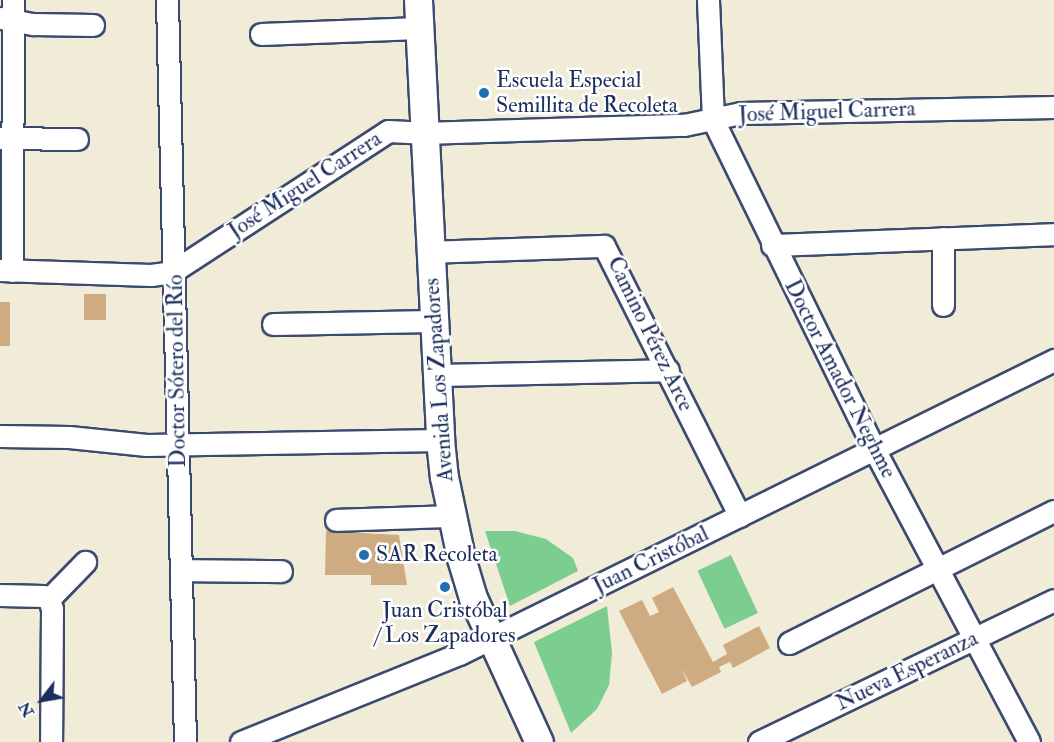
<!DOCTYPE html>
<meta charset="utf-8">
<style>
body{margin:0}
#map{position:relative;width:1054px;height:742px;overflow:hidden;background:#f1ecd7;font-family:"IM FELL Double Pica",serif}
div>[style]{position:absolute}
.green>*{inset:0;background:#7cce90;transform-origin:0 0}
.building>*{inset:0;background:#ceab81;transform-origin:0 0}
.roads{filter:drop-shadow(2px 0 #3b4b70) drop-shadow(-2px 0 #3b4b70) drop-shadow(0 2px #3b4b70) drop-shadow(0 -2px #3b4b70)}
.minor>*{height:21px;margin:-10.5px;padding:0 10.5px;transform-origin:10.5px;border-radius:10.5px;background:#fff}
.major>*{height:27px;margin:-13.5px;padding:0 13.5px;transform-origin:13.5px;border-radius:13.5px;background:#fff}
.dots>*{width:16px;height:16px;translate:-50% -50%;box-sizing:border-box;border:3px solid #fff;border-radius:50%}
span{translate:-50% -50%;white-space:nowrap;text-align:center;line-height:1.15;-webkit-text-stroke:5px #fff;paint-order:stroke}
.poi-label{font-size:22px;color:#1b2f5e}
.left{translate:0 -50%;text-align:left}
.street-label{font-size:22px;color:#1b2f5e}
.north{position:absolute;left:12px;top:670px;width:60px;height:60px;-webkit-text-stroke:4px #fff;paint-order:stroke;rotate:239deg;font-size:16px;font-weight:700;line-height:24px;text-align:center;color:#1b2f5e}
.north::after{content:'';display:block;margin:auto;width:21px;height:27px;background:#1b2f5e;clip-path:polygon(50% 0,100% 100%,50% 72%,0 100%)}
</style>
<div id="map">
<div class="green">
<i style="clip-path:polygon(485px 531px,515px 531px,546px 539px,573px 558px,578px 571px,510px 606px)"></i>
<i style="left:731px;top:555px;width:64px;height:37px;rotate:65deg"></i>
<i style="clip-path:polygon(607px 606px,612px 653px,609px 685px,597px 709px,571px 733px,534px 642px)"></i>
</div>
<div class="building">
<i style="left:84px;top:294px;width:22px;height:26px"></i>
<i style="left:0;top:302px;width:10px;height:44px"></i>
<i style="clip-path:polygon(326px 531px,399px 535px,407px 585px,371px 585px,371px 575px,325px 575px)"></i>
<i style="clip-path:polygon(673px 587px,713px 662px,727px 654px,723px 645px,759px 626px,770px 648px,733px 668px,730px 662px,719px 667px,721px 672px,692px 687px,681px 668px,687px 681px,662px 694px,619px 611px,642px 600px,650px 616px,659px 612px,652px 598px)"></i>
</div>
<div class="roads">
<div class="minor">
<i style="left:167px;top:0;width:742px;rotate:88.61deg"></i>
<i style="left:708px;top:0;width:120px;rotate:87.6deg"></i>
<i style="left:713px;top:120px;width:366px;rotate:63.9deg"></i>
<i style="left:874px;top:449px;width:331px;rotate:62.1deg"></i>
<i style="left:1px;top:18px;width:33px;rotate:11deg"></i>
<i style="left:33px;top:24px;width:60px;rotate:1deg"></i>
<i style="left:261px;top:34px;width:158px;rotate:-2.2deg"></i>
<i style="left:0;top:138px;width:77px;rotate:0.7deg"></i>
<i style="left:943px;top:238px;width:67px;rotate:90deg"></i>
<i style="left:772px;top:245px;width:282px;rotate:-2.2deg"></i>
<i style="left:430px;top:252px;width:174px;rotate:-2deg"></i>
<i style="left:604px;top:246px;width:302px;rotate:63.3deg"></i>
<i style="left:0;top:270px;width:151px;rotate:1.9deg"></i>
<i style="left:151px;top:275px;width:21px;rotate:-8deg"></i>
<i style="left:172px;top:272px;width:258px;rotate:-33.1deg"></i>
<i style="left:388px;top:131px;width:35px;rotate:3deg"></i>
<i style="left:423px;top:133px;width:261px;rotate:-1.8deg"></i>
<i style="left:684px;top:125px;width:58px;rotate:-11.9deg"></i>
<i style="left:741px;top:113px;width:313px;rotate:-1.1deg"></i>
<i style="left:12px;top:271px;width:271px;rotate:-89.8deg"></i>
<i style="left:273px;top:324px;width:161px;rotate:-1.1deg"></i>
<i style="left:437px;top:375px;width:231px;rotate:-1.2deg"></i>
<i style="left:0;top:436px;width:69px;rotate:0.8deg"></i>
<i style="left:69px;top:437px;width:78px;rotate:5.9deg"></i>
<i style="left:147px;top:445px;width:293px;rotate:-1deg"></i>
<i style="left:336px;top:520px;width:115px;rotate:-2deg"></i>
<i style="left:181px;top:570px;width:100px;rotate:0.6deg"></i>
<i style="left:0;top:595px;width:43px;rotate:1.3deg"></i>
<i style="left:43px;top:596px;width:7px;rotate:27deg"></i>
<i style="left:49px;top:599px;width:10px;rotate:73deg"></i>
<i style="left:52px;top:609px;width:133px;rotate:90.4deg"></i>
<i style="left:49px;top:599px;width:52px;rotate:-45.8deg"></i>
<i style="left:789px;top:643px;width:296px;rotate:-26.5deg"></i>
<i style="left:241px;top:742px;width:235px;rotate:-22deg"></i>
<i style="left:459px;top:654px;width:664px;rotate:-26.29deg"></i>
<i style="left:759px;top:742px;width:327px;rotate:-25.7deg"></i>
</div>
<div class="major">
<i style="left:418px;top:0;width:441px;rotate:87.1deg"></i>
<i style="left:440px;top:440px;width:37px;rotate:84deg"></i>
<i style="left:444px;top:477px;width:83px;rotate:78.1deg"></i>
<i style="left:461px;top:558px;width:42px;rotate:73.3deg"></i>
<i style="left:473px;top:598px;width:158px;rotate:65.4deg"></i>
</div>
</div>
<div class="dots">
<i style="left:484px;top:93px;background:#1f6fb2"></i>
<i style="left:364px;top:555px;background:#1f6fb2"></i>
<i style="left:445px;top:587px;background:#1f6fb2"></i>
</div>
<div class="poi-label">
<span class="left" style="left:496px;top:93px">Escuela Especial<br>Semillita de Recoleta</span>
<span class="left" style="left:376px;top:555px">SAR Recoleta</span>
<span style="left:445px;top:623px">Juan Cristóbal<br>/ Los Zapadores</span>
</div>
<div class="street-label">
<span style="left:827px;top:112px;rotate:-2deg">José Miguel Carrera</span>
<span style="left:305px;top:185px;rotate:-33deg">José Miguel Carrera</span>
<span style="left:650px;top:334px;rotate:64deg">Camino Pérez Arce</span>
<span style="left:177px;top:371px;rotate:-91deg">Doctor Sótero del Río</span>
<span style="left:840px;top:379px;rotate:63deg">Doctor Amador Neghme</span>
<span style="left:439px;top:380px;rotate:-94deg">Avenida Los Zapadores</span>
<span style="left:651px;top:560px;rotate:-26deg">Juan Cristóbal</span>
<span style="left:907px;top:671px;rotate:-26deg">Nueva Esperanza</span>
</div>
<div class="north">N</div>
</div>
